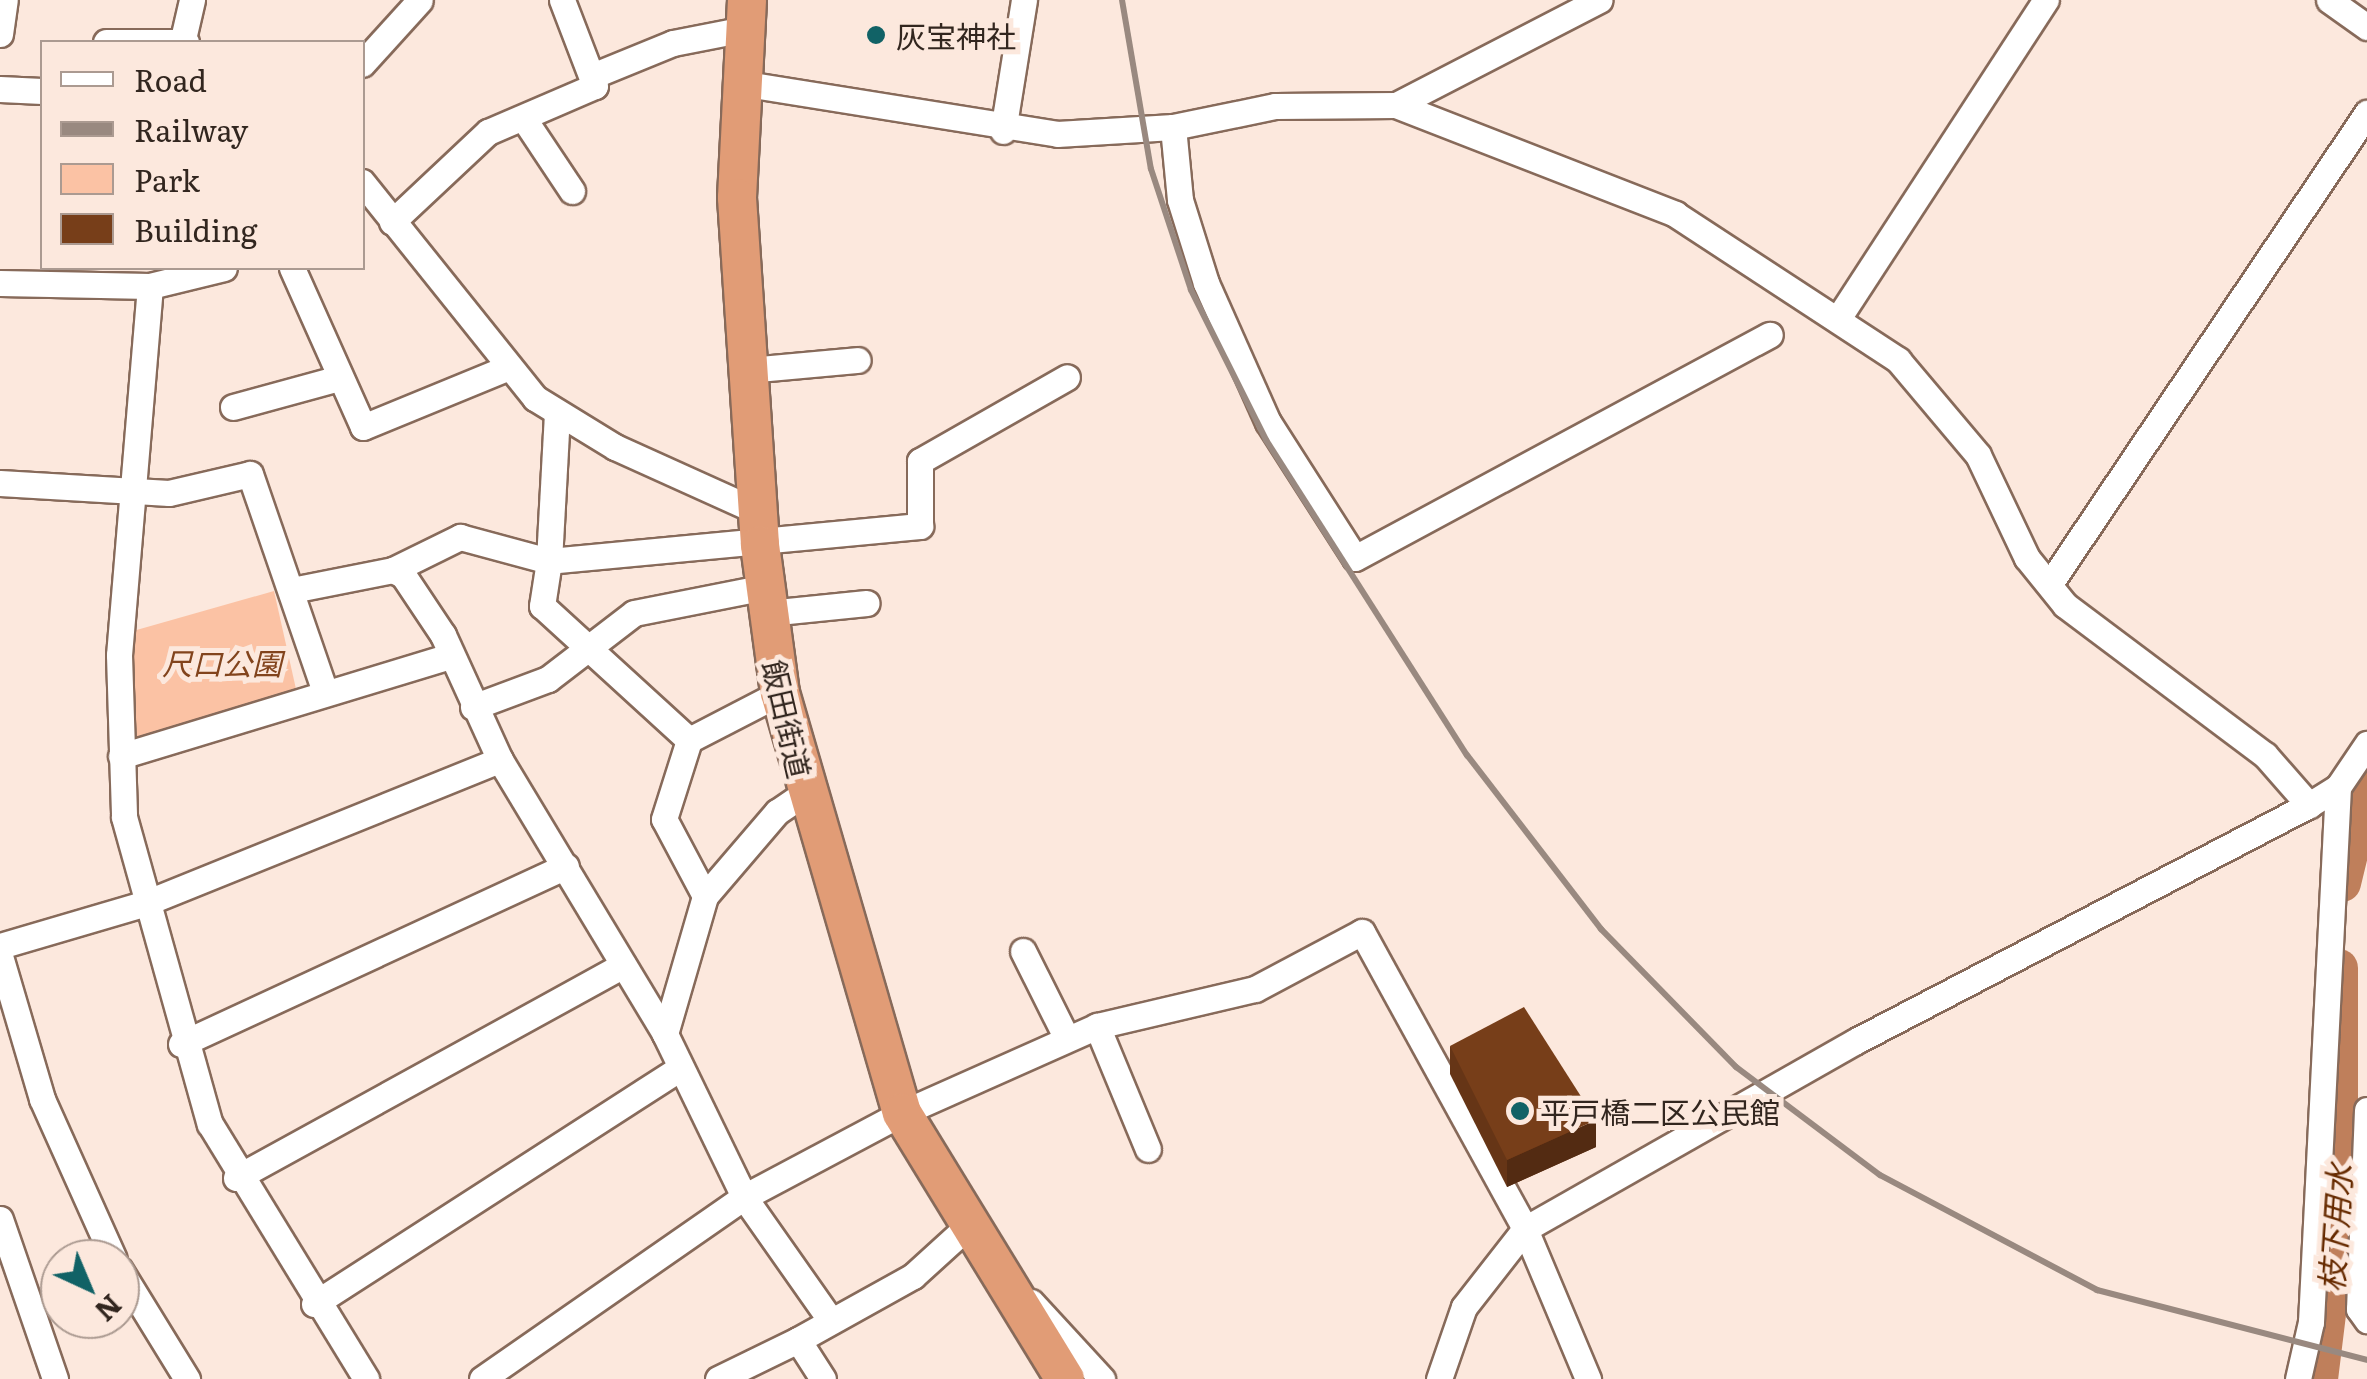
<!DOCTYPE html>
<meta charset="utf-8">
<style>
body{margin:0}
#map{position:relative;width:2367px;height:1379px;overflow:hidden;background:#fce8dd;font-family:Literata,"Noto Sans JP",serif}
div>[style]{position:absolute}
.green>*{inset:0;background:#fbc2a4}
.river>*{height:38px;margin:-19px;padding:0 19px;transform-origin:19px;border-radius:19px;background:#bf7f5b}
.roads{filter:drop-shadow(2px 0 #876a5a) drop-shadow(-2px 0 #876a5a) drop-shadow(0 2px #876a5a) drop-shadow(0 -2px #876a5a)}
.minor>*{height:25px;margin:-12.5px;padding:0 12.5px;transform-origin:12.5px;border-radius:12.5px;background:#fff}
.highway>*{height:38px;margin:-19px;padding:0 19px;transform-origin:19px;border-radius:19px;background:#e19c76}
.rail>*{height:6px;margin:-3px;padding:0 3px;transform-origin:3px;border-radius:3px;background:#998980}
.wall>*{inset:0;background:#663516}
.shaded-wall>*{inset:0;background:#532b12}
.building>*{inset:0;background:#773e19}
.dots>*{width:28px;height:28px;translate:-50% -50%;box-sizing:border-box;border:5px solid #fce8dd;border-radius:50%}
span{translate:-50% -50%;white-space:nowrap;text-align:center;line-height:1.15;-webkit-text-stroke:10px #fce8dd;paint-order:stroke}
.poi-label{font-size:30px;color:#32261f}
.left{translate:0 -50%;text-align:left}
.park-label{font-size:30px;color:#82441d;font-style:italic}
.street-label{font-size:30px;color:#32261f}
.water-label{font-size:32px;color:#662a00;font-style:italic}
.legend{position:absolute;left:40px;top:40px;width:325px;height:230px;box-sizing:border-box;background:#fce8dd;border:2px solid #ab9a91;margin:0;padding:12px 18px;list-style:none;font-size:30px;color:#32261f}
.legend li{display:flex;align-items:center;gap:20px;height:50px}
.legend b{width:50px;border:2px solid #ab9a91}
.north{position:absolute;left:40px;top:1239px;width:100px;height:100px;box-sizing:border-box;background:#fce8dd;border:2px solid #ab9a91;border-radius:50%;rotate:136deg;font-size:28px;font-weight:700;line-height:40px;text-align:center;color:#32261f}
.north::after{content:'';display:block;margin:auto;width:35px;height:45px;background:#116266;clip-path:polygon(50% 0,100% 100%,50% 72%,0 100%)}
</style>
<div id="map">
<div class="green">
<i style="clip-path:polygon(274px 591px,298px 698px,122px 748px,126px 633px)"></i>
</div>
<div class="river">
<i style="left:2342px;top:883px;width:106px;rotate:-76.4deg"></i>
<i style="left:2319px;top:1379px;width:165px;rotate:-83deg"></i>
<i style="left:2339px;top:1215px;width:247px;rotate:-90deg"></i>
</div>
<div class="roads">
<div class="minor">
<i style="left:2329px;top:0;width:47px;rotate:35.4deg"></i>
<i style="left:0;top:34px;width:34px;rotate:-82deg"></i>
<i style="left:183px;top:39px;width:40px;rotate:-77deg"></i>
<i style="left:106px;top:42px;width:80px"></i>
<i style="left:362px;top:64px;width:86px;rotate:-47.8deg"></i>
<i style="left:597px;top:74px;width:82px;rotate:-22.2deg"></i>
<i style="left:673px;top:43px;width:73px;rotate:-11deg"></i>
<i style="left:740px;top:83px;width:321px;rotate:9.1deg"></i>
<i style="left:1057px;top:134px;width:116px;rotate:-3.5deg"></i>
<i style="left:1173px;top:127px;width:104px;rotate:-11.6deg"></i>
<i style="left:1275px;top:106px;width:121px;rotate:-0.5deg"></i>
<i style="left:1396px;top:105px;width:300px;rotate:21.3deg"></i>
<i style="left:1675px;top:214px;width:267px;rotate:33.2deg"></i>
<i style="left:1898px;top:360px;width:124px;rotate:49.9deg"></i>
<i style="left:1978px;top:455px;width:114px;rotate:64.6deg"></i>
<i style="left:2027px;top:558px;width:60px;rotate:51deg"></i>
<i style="left:2065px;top:605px;width:250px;rotate:36.9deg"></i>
<i style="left:2265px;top:755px;width:67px;rotate:48.7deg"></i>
<i style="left:0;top:89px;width:42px;rotate:2.7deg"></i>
<i style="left:1396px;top:105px;width:229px;rotate:-27.3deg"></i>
<i style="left:526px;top:122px;width:83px;rotate:56.3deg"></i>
<i style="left:1173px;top:127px;width:73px;rotate:84.5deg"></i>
<i style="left:1180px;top:200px;width:87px;rotate:72.6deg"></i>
<i style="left:1206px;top:283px;width:152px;rotate:66deg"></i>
<i style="left:1268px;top:422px;width:161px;rotate:57.4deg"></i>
<i style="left:1355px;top:558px;width:471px;rotate:-28.3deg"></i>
<i style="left:1003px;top:131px;width:133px;rotate:-80.9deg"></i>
<i style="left:362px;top:182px;width:277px;rotate:51.3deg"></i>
<i style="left:535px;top:398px;width:94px;rotate:31.5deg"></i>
<i style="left:615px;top:447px;width:156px;rotate:24.3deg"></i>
<i style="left:392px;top:222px;width:132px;rotate:-43.2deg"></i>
<i style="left:488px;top:132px;width:116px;rotate:-23.3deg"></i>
<i style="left:595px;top:86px;width:92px;rotate:-111deg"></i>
<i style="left:292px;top:268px;width:174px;rotate:65.9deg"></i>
<i style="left:363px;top:427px;width:156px;rotate:-22.3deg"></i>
<i style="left:0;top:283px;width:150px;rotate:1.1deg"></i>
<i style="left:150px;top:286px;width:76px;rotate:-13.7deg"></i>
<i style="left:150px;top:286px;width:370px;rotate:94.8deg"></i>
<i style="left:119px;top:655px;width:162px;rotate:88.2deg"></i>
<i style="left:124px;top:817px;width:319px;rotate:74.4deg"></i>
<i style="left:210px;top:1124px;width:299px;rotate:58.5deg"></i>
<i style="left:1839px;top:317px;width:379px;rotate:-56.9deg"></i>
<i style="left:748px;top:370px;width:110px;rotate:-5.2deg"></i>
<i style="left:233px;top:407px;width:110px;rotate:-15.3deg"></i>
<i style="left:0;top:483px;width:169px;rotate:3.4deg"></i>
<i style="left:169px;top:493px;width:83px;rotate:-13.2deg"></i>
<i style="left:250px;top:474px;width:231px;rotate:71deg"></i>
<i style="left:393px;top:570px;width:75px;rotate:-26.2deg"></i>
<i style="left:460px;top:537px;width:92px;rotate:15.1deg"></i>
<i style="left:549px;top:561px;width:148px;rotate:-86.9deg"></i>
<i style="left:2051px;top:582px;width:566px;rotate:-56.03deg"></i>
<i style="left:292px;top:590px;width:103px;rotate:-11.2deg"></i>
<i style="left:393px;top:570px;width:11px;rotate:27deg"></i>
<i style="left:403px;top:575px;width:72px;rotate:56.3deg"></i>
<i style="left:443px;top:635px;width:137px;rotate:65.5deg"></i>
<i style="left:500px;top:760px;width:320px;rotate:58.9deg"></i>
<i style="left:665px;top:1034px;width:181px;rotate:64.1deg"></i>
<i style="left:744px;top:1197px;width:151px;rotate:54.9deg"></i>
<i style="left:768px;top:613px;width:99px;rotate:-5.8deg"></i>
<i style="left:473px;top:707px;width:80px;rotate:-20.5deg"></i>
<i style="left:548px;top:679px;width:108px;rotate:-37.5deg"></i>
<i style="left:634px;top:613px;width:134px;rotate:-11.2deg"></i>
<i style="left:689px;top:740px;width:102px;rotate:-27.3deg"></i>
<i style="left:121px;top:756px;width:345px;rotate:-16.9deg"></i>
<i style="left:705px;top:896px;width:111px;rotate:-49.4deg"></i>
<i style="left:777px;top:812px;width:34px;rotate:-34deg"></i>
<i style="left:0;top:946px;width:149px;rotate:-16.4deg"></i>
<i style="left:143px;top:904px;width:385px;rotate:-22deg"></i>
<i style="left:1023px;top:951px;width:96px;rotate:63.4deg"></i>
<i style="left:0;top:956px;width:149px;rotate:73.6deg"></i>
<i style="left:42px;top:1099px;width:175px;rotate:65.8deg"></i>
<i style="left:1097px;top:1026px;width:133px;rotate:67.5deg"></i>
<i style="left:665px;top:1034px;width:144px;rotate:-73.8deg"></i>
<i style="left:705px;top:896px;width:87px;rotate:-118deg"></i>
<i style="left:664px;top:819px;width:83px;rotate:-72.4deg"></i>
<i style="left:689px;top:740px;width:199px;rotate:-137.6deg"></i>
<i style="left:542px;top:606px;width:46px;rotate:-81.2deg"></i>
<i style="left:549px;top:561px;width:373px;rotate:-5.4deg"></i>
<i style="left:920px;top:526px;width:65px;rotate:-90deg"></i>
<i style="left:920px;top:461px;width:169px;rotate:-29.7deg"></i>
<i style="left:181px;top:1044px;width:424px;rotate:-24.8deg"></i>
<i style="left:2367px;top:1110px;width:199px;rotate:92.3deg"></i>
<i style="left:2359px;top:1309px;width:14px;rotate:54deg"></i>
<i style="left:236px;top:1178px;width:442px;rotate:-28.8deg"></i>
<i style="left:0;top:1219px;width:169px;rotate:71deg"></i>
<i style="left:120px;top:1270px;width:128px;rotate:58.4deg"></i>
<i style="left:1031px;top:1302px;width:105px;rotate:47.3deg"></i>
<i style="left:314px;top:1304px;width:433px;rotate:-32.8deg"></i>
<i style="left:798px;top:1340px;width:132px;rotate:-29.1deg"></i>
<i style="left:913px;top:1276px;width:74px;rotate:-42.3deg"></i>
<i style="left:482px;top:1379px;width:319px;rotate:-34.8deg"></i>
<i style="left:744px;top:1197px;width:179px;rotate:-28deg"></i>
<i style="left:902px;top:1113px;width:214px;rotate:-24deg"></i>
<i style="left:1097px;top:1026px;width:162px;rotate:-13.2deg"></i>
<i style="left:1255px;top:989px;width:121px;rotate:-28deg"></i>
<i style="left:1362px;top:932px;width:339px;rotate:61.2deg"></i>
<i style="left:1525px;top:1229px;width:163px;rotate:67.2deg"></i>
<i style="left:718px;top:1379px;width:89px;rotate:-26deg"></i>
<i style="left:798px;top:1340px;width:46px;rotate:57.3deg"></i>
<i style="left:1439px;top:1379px;width:76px;rotate:-70.9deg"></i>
<i style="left:1464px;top:1307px;width:99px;rotate:-52deg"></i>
<i style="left:1525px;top:1229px;width:381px;rotate:-29.6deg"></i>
<i style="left:1856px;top:1041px;width:511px;rotate:-27.52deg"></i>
<i style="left:2309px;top:805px;width:34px;rotate:-32deg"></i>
<i style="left:2338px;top:787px;width:52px;rotate:-56deg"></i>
<i style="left:2298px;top:1379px;width:58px;rotate:-77.2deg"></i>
<i style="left:2311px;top:1322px;width:536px;rotate:-87.11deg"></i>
</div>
<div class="highway">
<i style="left:747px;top:0;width:198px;rotate:92.9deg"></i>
<i style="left:737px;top:198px;width:348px;rotate:86.2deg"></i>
<i style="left:760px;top:545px;width:149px;rotate:82.3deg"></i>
<i style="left:780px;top:693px;width:437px;rotate:73.8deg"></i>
<i style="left:902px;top:1113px;width:312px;rotate:58.5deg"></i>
</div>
</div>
<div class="rail">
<i style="left:1122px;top:0;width:171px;rotate:80.3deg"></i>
<i style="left:1151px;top:169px;width:127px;rotate:71.7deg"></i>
<i style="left:1191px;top:290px;width:168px;rotate:63.4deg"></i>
<i style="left:1266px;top:440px;width:374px;rotate:57.5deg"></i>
<i style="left:1467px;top:755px;width:220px;rotate:52.4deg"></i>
<i style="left:1601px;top:929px;width:193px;rotate:45.6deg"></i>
<i style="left:1736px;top:1067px;width:180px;rotate:36.9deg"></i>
<i style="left:1880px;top:1175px;width:246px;rotate:27.9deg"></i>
<i style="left:2097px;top:1290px;width:279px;rotate:14.5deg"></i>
</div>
<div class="wall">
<i style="clip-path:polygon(1450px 1046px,1596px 1147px,1507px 1187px,1450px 1074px)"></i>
</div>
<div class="shaded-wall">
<i style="clip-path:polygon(1596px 1120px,1596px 1147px,1507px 1187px,1507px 1160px)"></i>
</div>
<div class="building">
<i style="clip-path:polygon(1524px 1007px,1596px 1120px,1507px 1160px,1450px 1046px)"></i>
</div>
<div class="dots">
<i style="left:876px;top:35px;background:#116266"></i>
<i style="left:1520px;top:1111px;background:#116266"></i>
</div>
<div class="poi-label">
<span class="left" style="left:896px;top:35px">灰宝神社</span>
<span class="left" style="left:1540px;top:1111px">平戸橋二区公民館</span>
</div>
<div class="park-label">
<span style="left:222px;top:662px">尺口公園</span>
</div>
<div class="street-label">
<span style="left:788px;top:719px;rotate:77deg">飯田街道</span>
</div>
<div class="water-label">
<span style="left:2334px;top:1228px;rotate:-86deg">枝下用水</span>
</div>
<ul class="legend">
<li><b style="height:12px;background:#fff"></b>Road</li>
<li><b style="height:12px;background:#998980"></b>Railway</li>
<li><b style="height:28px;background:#fbc2a4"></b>Park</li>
<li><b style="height:28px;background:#773e19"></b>Building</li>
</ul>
<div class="north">N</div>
</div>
